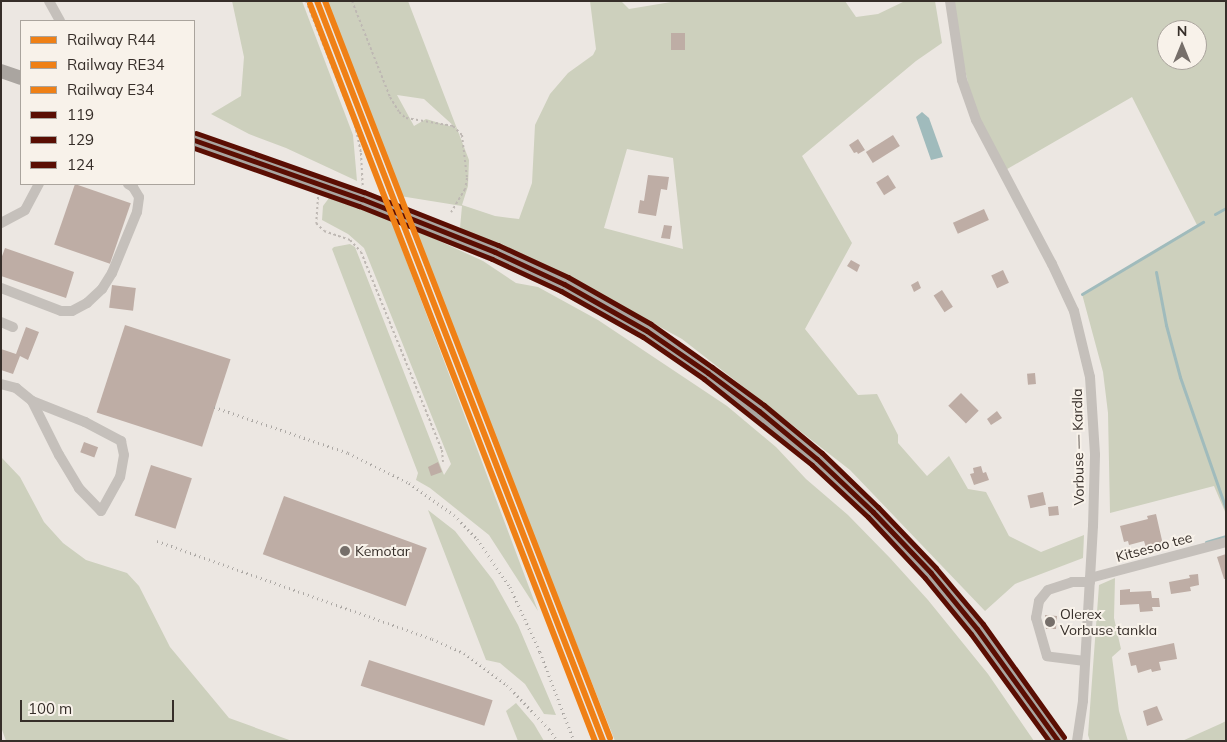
<!DOCTYPE html>
<meta charset="utf-8">
<style>
body{margin:0}
#map{position:relative;width:1227px;height:742px;overflow:hidden;background:#ece7e2;font-family:Mulish,sans-serif}
div>[style]{position:absolute}
.green>*{inset:0;background:#cdd0bd}
.water>*{inset:0;background:#a0bbbc}
.stream>*{height:3px;margin:-1.5px;padding:0 1.5px;transform-origin:1.5px;border-radius:1.5px;background:#a0bbbc}
.building>*{inset:0;background:#beada5;transform-origin:0 0}
.path>*{height:2px;margin-top:-1px;transform-origin:0;background:repeating-linear-gradient(90deg,#beb8b3 0 2.5px,transparent 0 5px)}
.minor>*{height:10px;margin:-5px;padding:0 5px;transform-origin:5px;border-radius:5px;background:#c5c0bb}
.major>*{height:14px;margin:-7px;padding:0 7px;transform-origin:7px;border-radius:7px;background:#aaa5a0}
.rail>*{height:3px;margin-top:-1.5px;transform-origin:0;background:repeating-linear-gradient(90deg,#ada9a5 0 1px,transparent 0 5px)}
.bus-1>*{height:5px;margin:-2.5px;padding:0 2.5px;transform-origin:2.5px;border-radius:2.5px;background:#5a0e03}
.bus-2>*{height:5px;margin:-2.5px;padding:0 2.5px;transform-origin:2.5px;border-radius:2.5px;background:#5a0e03}
.bus-3>*{height:5px;margin:-2.5px;padding:0 2.5px;transform-origin:2.5px;border-radius:2.5px;background:#5a0e03}
.rail-1>*{height:6px;margin:-3px;padding:0 3px;transform-origin:3px;border-radius:3px;background:#ef8016}
.rail-2>*{height:6px;margin:-3px;padding:0 3px;transform-origin:3px;border-radius:3px;background:#ef8016}
.rail-3>*{height:6px;margin:-3px;padding:0 3px;transform-origin:3px;border-radius:3px;background:#ef8016}
.dots>*{width:14px;height:14px;translate:-50% -50%;box-sizing:border-box;border:2px solid #f8f2ea;border-radius:50%}
span{translate:-50% -50%;white-space:nowrap;text-align:center;line-height:1.15;-webkit-text-stroke:4px #f8f2ea;paint-order:stroke}
.street-label{font-size:14px;color:#362e29}
.poi-label{font-size:14px;color:#362e29}
.left{translate:0 -50%;text-align:left}
.frame{position:absolute;inset:0;border:2px solid #362e29;pointer-events:none}
.legend{position:absolute;left:20px;top:20px;width:175px;height:165px;box-sizing:border-box;background:#f8f2ea;border:1px solid #aaa49d;margin:0;padding:6px 9px;list-style:none;font-size:15px;color:#362e29}
.legend li{display:flex;align-items:center;gap:10px;height:25px}
.legend b{width:25px;border:1px solid #aaa49d}
.north{position:absolute;left:1157px;top:20px;width:50px;height:50px;box-sizing:border-box;background:#f8f2ea;border:1px solid #aaa49d;border-radius:50%;rotate:0deg;font-size:14px;font-weight:700;line-height:20px;text-align:center;color:#362e29}
.north::after{content:'';display:block;margin:auto;width:18px;height:22px;background:#766f6a;clip-path:polygon(50% 0,100% 100%,50% 72%,0 100%)}
.scale{position:absolute;left:20px;top:700px;width:154px;height:22px;box-sizing:border-box;border:2px solid #362e29;border-top:0;padding-left:6px;font-size:15px;line-height:18px;white-space:nowrap;color:#362e29;-webkit-text-stroke:4px #f8f2ea;paint-order:stroke}
</style>
<div id="map">
<div class="green">
<i style="clip-path:polygon(232px 1px,302px 1px,353px 135px,357px 181px,286px 148px,249px 134px,211px 114px,241px 96px,244px 57px)"></i>
<i style="clip-path:polygon(evenodd,325px 1px,408px 1px,469px 160px,468px 186px,462px 205px,495px 216px,519px 219px,532px 183px,535px 125px,550px 94px,568px 73px,593px 55px,596px 49px,590px 1px,621px 1px,629px 9px,677px 1px,845px 1px,856px 17px,878px 14px,905px 1px,935px 1px,942px 43px,916px 61px,802px 156px,852px 243px,805px 329px,858px 395px,877px 394px,898px 435px,898px 443px,927px 476px,949px 456px,968px 489px,986px 492px,1009px 536px,1041px 552px,1084px 535px,1083px 558px,1015px 584px,985px 611px,850px 470px,682px 339px,569px 277px,460px 228px,462px 206px,400px 196px,325px 1px,397px 95px,424px 99px,456px 128px,426px 119px,414px 126px,397px 95px,325px 1px,627px 149px,673px 158px,683px 249px,604px 228px,627px 149px)"></i>
<i style="clip-path:polygon(evenodd,950px 1px,1226px 1px,1226px 514px,1214px 486px,1110px 513px,1108px 413px,1103px 372px,1082px 294px,1197px 225px,1132px 97px,1002px 172px,976px 120px,950px 1px,1167px 30px,1197px 30px,1197px 60px,1167px 60px,1167px 30px)"></i>
<i style="clip-path:polygon(329px 198px,391px 220px,538px 611px,489px 535px,430px 488px,416px 480px,418px 473px,332px 249px,334px 247px,350px 244px,355px 247px,444px 475px,451px 464px,364px 248px,348px 234px,322px 220px,323px 206px)"></i>
<i style="clip-path:polygon(411px 228px,483px 261px,516px 283px,538px 287px,598px 320px,727px 406px,776px 447px,806px 479px,848px 515px,890px 558px,928px 600px,988px 674px,1034px 741px,615px 741px)"></i>
<i style="clip-path:polygon(1px 457px,20px 477px,44px 522px,63px 543px,86px 560px,127px 573px,139px 586px,170px 647px,229px 718px,292px 741px,6px 741px,1px 727px)"></i>
<i style="clip-path:polygon(428px 510px,455px 531px,493px 580px,518px 625px,556px 715px,544px 714px,525px 684px,500px 663px,486px 660px)"></i>
<i style="clip-path:polygon(1115px 578px,1114px 618px,1121px 649px,1112px 657px,1119px 711px,1128px 741px,1090px 741px,1088px 735px,1099px 585px)"></i>
<i style="clip-path:polygon(516px 703px,534px 724px,544px 741px,518px 741px,506px 711px)"></i>
<i style="clip-path:polygon(1226px 721px,1226px 741px,1182px 741px,1220px 724px)"></i>
</div>
<div class="water">
<i style="clip-path:polygon(922px 112px,929px 118px,943px 157px,931px 160px,916px 117px)"></i>
</div>
<div class="stream">
<i style="left:1215px;top:214px;width:13px;rotate:-29deg"></i>
<i style="left:1156px;top:272px;width:54px;rotate:79.3deg"></i>
<i style="left:1166px;top:325px;width:54px;rotate:74.9deg"></i>
<i style="left:1180px;top:377px;width:140px;rotate:70.8deg"></i>
<i style="left:1082px;top:294px;width:141px;rotate:-30.8deg"></i>
<i style="left:1206px;top:542px;width:21px;rotate:-17deg"></i>
</div>
<div class="building">
<i style="left:671px;top:33px;width:14px;height:17px"></i>
<i style="left:893px;top:135px;width:13px;height:32px;rotate:58deg"></i>
<i style="clip-path:polygon(858px 139px,865px 150px,858px 154px,857px 152px,854px 153px,849px 145px)"></i>
<i style="clip-path:polygon(648px 175px,669px 177px,667px 190px,661px 189px,656px 216px,638px 213px,640px 200px,644px 201px)"></i>
<i style="left:888px;top:175px;width:15px;height:14px;rotate:58deg"></i>
<i style="left:75px;top:184px;width:59px;height:64px;rotate:19deg"></i>
<i style="left:984px;top:209px;width:12px;height:34px;rotate:66deg"></i>
<i style="clip-path:polygon(664px 225px,672px 226px,670px 239px,661px 238px)"></i>
<i style="clip-path:polygon(5px 248px,74px 272px,66px 298px,1px 276px,1px 259px)"></i>
<i style="clip-path:polygon(851px 260px,860px 265px,857px 272px,847px 266px)"></i>
<i style="left:1003px;top:270px;width:14px;height:13px;rotate:65deg"></i>
<i style="clip-path:polygon(918px 281px,921px 288px,914px 292px,911px 285px)"></i>
<i style="left:112px;top:285px;width:24px;height:23px;rotate:7deg"></i>
<i style="left:942px;top:290px;width:20px;height:10px;rotate:57deg"></i>
<i style="left:125px;top:325px;width:111px;height:92px;rotate:18deg"></i>
<i style="clip-path:polygon(26px 327px,39px 332px,28px 360px,20px 356px,13px 374px,1px 370px,1px 349px,16px 354px)"></i>
<i style="left:1035px;top:373px;width:11px;height:8px;rotate:85deg"></i>
<i style="left:961px;top:393px;width:25px;height:18px;rotate:45deg"></i>
<i style="clip-path:polygon(997px 411px,1002px 418px,991px 425px,987px 419px)"></i>
<i style="left:84px;top:442px;width:15px;height:11px;rotate:20deg"></i>
<i style="clip-path:polygon(438px 462px,442px 472px,431px 476px,428px 467px)"></i>
<i style="left:151px;top:465px;width:43px;height:53px;rotate:18deg"></i>
<i style="clip-path:polygon(981px 466px,983px 473px,986px 472px,989px 480px,974px 485px,970px 474px,974px 473px,973px 468px)"></i>
<i style="left:1043px;top:492px;width:13px;height:16px;rotate:77deg"></i>
<i style="left:284px;top:496px;width:152px;height:62px;rotate:20deg"></i>
<i style="left:1058px;top:506px;width:9px;height:10px;rotate:84deg"></i>
<i style="clip-path:polygon(1156px 514px,1164px 549px,1148px 554px,1144px 541px,1129px 545px,1128px 541px,1124px 542px,1120px 526px,1148px 519px,1147px 516px)"></i>
<i style="clip-path:polygon(1226px 554px,1226px 579px,1224px 579px,1217px 557px)"></i>
<i style="clip-path:polygon(1198px 574px,1199px 585px,1190px 587px,1191px 591px,1171px 594px,1169px 582px,1190px 578px,1189px 575px)"></i>
<i style="clip-path:polygon(1130px 589px,1130px 592px,1151px 591px,1152px 598px,1159px 598px,1160px 607px,1152px 607px,1153px 611px,1140px 612px,1139px 604px,1120px 605px,1120px 590px)"></i>
<i style="clip-path:polygon(1045px 615px,1057px 616px,1056px 629px,1046px 629px)"></i>
<i style="clip-path:polygon(1174px 643px,1177px 659px,1159px 662px,1161px 670px,1152px 672px,1151px 669px,1138px 673px,1136px 665px,1131px 666px,1128px 653px)"></i>
<i style="left:369px;top:660px;width:130px;height:27px;rotate:18deg"></i>
<i style="clip-path:polygon(1157px 706px,1163px 720px,1147px 726px,1143px 711px)"></i>
</div>
<div class="path">
<i style="left:306px;top:1px;width:133px;rotate:68.4deg"></i>
<i style="left:355px;top:125px;width:29px;rotate:78deg"></i>
<i style="left:361px;top:153px;width:34px;rotate:87deg"></i>
<i style="left:352px;top:1px;width:103px;rotate:68.4deg"></i>
<i style="left:390px;top:97px;width:17px;rotate:59deg"></i>
<i style="left:399px;top:112px;width:9px;rotate:41deg"></i>
<i style="left:406px;top:118px;width:48px;rotate:9.7deg"></i>
<i style="left:453px;top:126px;width:13px;rotate:45deg"></i>
<i style="left:462px;top:135px;width:43px;rotate:83.4deg"></i>
<i style="left:467px;top:178px;width:11px;rotate:100deg"></i>
<i style="left:465px;top:189px;width:27px;rotate:121deg"></i>
<i style="left:318px;top:197px;width:26px;rotate:94deg"></i>
<i style="left:316px;top:223px;width:11px;rotate:45deg"></i>
<i style="left:324px;top:231px;width:28px;rotate:19deg"></i>
<i style="left:350px;top:240px;width:16px;rotate:47deg"></i>
<i style="left:361px;top:252px;width:214px;rotate:67.8deg"></i>
<i style="left:442px;top:450px;width:12px;rotate:85deg"></i>
</div>
<div class="minor">
<i style="left:49px;top:1px;width:23px;rotate:61deg"></i>
<i style="left:950px;top:1px;width:80px;rotate:81.4deg"></i>
<i style="left:962px;top:80px;width:42px;rotate:70.7deg"></i>
<i style="left:976px;top:120px;width:163px;rotate:62.2deg"></i>
<i style="left:1052px;top:264px;width:52px;rotate:64.9deg"></i>
<i style="left:1074px;top:311px;width:68px;rotate:76.4deg"></i>
<i style="left:1090px;top:377px;width:78px;rotate:86.3deg"></i>
<i style="left:1095px;top:455px;width:71px;rotate:91.6deg"></i>
<i style="left:1093px;top:526px;width:175px;rotate:93.3deg"></i>
<i style="left:1083px;top:701px;width:40px;rotate:98.5deg"></i>
<i style="left:1px;top:223px;width:27px;rotate:-28deg"></i>
<i style="left:25px;top:210px;width:30px;rotate:-62deg"></i>
<i style="left:1px;top:288px;width:64px;rotate:21deg"></i>
<i style="left:61px;top:311px;width:11px"></i>
<i style="left:72px;top:311px;width:17px;rotate:-28deg"></i>
<i style="left:87px;top:303px;width:21px;rotate:-43deg"></i>
<i style="left:102px;top:289px;width:19px;rotate:-58deg"></i>
<i style="left:112px;top:273px;width:66px;rotate:-67.7deg"></i>
<i style="left:137px;top:212px;width:15px;rotate:-82deg"></i>
<i style="left:139px;top:197px;width:12px;rotate:-121deg"></i>
<i style="left:133px;top:187px;width:6px;rotate:-149deg"></i>
<i style="left:1px;top:322px;width:13px;rotate:23deg"></i>
<i style="left:1px;top:384px;width:16px;rotate:15deg"></i>
<i style="left:16px;top:388px;width:21px;rotate:39deg"></i>
<i style="left:32px;top:401px;width:57px;rotate:21.6deg"></i>
<i style="left:85px;top:422px;width:41px;rotate:27.8deg"></i>
<i style="left:121px;top:441px;width:14px;rotate:78deg"></i>
<i style="left:124px;top:455px;width:22px;rotate:100deg"></i>
<i style="left:120px;top:477px;width:39px;rotate:119deg"></i>
<i style="left:101px;top:511px;width:32px;rotate:-134deg"></i>
<i style="left:79px;top:488px;width:39px;rotate:-121deg"></i>
<i style="left:59px;top:455px;width:60px;rotate:-116.6deg"></i>
<i style="left:1090px;top:578px;width:141px;rotate:-14.8deg"></i>
<i style="left:1085px;top:661px;width:38px;rotate:-173deg"></i>
<i style="left:1047px;top:656px;width:40px;rotate:-106deg"></i>
<i style="left:1036px;top:618px;width:17px;rotate:-80deg"></i>
<i style="left:1039px;top:601px;width:14px;rotate:-51deg"></i>
<i style="left:1048px;top:590px;width:25px;rotate:-18deg"></i>
<i style="left:1072px;top:582px;width:18px"></i>
</div>
<div class="major">
<i style="left:1px;top:71px;width:21px;rotate:19deg"></i>
<i style="left:194px;top:140px;width:178px;rotate:19.4deg"></i>
<i style="left:362px;top:199px;width:143px;rotate:21.7deg"></i>
<i style="left:495px;top:252px;width:76px;rotate:24.9deg"></i>
<i style="left:564px;top:284px;width:95px;rotate:29.5deg"></i>
<i style="left:647px;top:331px;width:74px;rotate:34.5deg"></i>
<i style="left:708px;top:373px;width:64px;rotate:36.7deg"></i>
<i style="left:759px;top:411px;width:75px;rotate:39.6deg"></i>
<i style="left:817px;top:459px;width:77px;rotate:43.4deg"></i>
<i style="left:873px;top:512px;width:84px;rotate:46.4deg"></i>
<i style="left:931px;top:573px;width:72px;rotate:50.6deg"></i>
<i style="left:977px;top:629px;width:138px;rotate:54.1deg"></i>
</div>
<div class="rail">
<i style="left:214px;top:407px;width:142px;rotate:18.9deg"></i>
<i style="left:348px;top:453px;width:68px;rotate:26.2deg"></i>
<i style="left:409px;top:483px;width:55px;rotate:35.4deg"></i>
<i style="left:454px;top:515px;width:33px;rotate:46deg"></i>
<i style="left:477px;top:539px;width:58px;rotate:55.5deg"></i>
<i style="left:510px;top:587px;width:72px;rotate:65.2deg"></i>
<i style="left:540px;top:652px;width:95px;rotate:69.1deg"></i>
<i style="left:157px;top:541px;width:292px;rotate:19.6deg"></i>
<i style="left:432px;top:639px;width:35px;rotate:24deg"></i>
<i style="left:464px;top:653px;width:54px;rotate:36.7deg"></i>
<i style="left:507px;top:685px;width:61px;rotate:46.3deg"></i>
<i style="left:549px;top:729px;width:14px;rotate:56deg"></i>
</div>
<div class="bus-1">
<i style="left:194px;top:140px;width:178px;rotate:19.4deg"></i>
<i style="left:362px;top:199px;width:143px;rotate:21.7deg"></i>
<i style="left:495px;top:252px;width:76px;rotate:24.9deg"></i>
<i style="left:564px;top:284px;width:95px;rotate:29.5deg"></i>
<i style="left:647px;top:331px;width:74px;rotate:34.5deg"></i>
<i style="left:708px;top:373px;width:64px;rotate:36.7deg"></i>
<i style="left:759px;top:411px;width:75px;rotate:39.6deg"></i>
<i style="left:817px;top:459px;width:77px;rotate:43.4deg"></i>
<i style="left:873px;top:512px;width:84px;rotate:46.4deg"></i>
<i style="left:931px;top:573px;width:72px;rotate:50.6deg"></i>
<i style="left:977px;top:629px;width:138px;rotate:54.1deg"></i>
</div>
<div class="bus-2">
<i style="left:194px;top:148px;width:175px;rotate:19.4deg"></i>
<i style="left:359px;top:206px;width:143px;rotate:21.7deg"></i>
<i style="left:492px;top:259px;width:76px;rotate:24.9deg"></i>
<i style="left:561px;top:291px;width:94px;rotate:29.3deg"></i>
<i style="left:643px;top:337px;width:74px;rotate:34.5deg"></i>
<i style="left:704px;top:379px;width:138px;rotate:38.5deg"></i>
<i style="left:812px;top:465px;width:76px;rotate:42.9deg"></i>
<i style="left:868px;top:517px;width:83px;rotate:46.9deg"></i>
<i style="left:925px;top:578px;width:72px;rotate:50.6deg"></i>
<i style="left:971px;top:634px;width:132px;rotate:53.9deg"></i>
</div>
<div class="bus-3">
<i style="left:196px;top:133px;width:178px;rotate:19.4deg"></i>
<i style="left:364px;top:192px;width:144px;rotate:21.6deg"></i>
<i style="left:498px;top:245px;width:77px;rotate:24.6deg"></i>
<i style="left:568px;top:277px;width:95px;rotate:29.5deg"></i>
<i style="left:651px;top:324px;width:75px;rotate:35.2deg"></i>
<i style="left:712px;top:367px;width:64px;rotate:36.2deg"></i>
<i style="left:764px;top:405px;width:75px;rotate:39.6deg"></i>
<i style="left:822px;top:453px;width:78px;rotate:44deg"></i>
<i style="left:878px;top:507px;width:84px;rotate:46.4deg"></i>
<i style="left:936px;top:568px;width:73px;rotate:50deg"></i>
<i style="left:983px;top:624px;width:139px;rotate:54.4deg"></i>
</div>
<div class="rail-1">
<i style="left:317px;top:1px;width:793px;rotate:68.87deg"></i>
</div>
<div class="rail-2">
<i style="left:310px;top:4px;width:790px;rotate:68.86deg"></i>
</div>
<div class="rail-3">
<i style="left:325px;top:1px;width:790px;rotate:68.86deg"></i>
</div>
<div class="dots">
<i style="left:345px;top:551px;background:#766f6a"></i>
<i style="left:1050px;top:622px;background:#766f6a"></i>
</div>
<div class="street-label">
<span style="left:1078px;top:447px;rotate:-91deg">Vorbuse — Kardla</span>
<span style="left:1154px;top:547px;rotate:-15deg">Kitsesoo tee</span>
</div>
<div class="poi-label">
<span class="left" style="left:355px;top:551px">Kemotar</span>
<span class="left" style="left:1060px;top:622px">Olerex<br>Vorbuse tankla</span>
</div>
<div class="frame"></div>
<ul class="legend">
<li><b style="height:6px;background:#ef8016"></b>Railway R44</li>
<li><b style="height:6px;background:#ef8016"></b>Railway RE34</li>
<li><b style="height:6px;background:#ef8016"></b>Railway E34</li>
<li><b style="height:6px;background:#5a0e03"></b>119</li>
<li><b style="height:6px;background:#5a0e03"></b>129</li>
<li><b style="height:6px;background:#5a0e03"></b>124</li>
</ul>
<div class="north">N</div>
<div class="scale">100 m</div>
</div>
